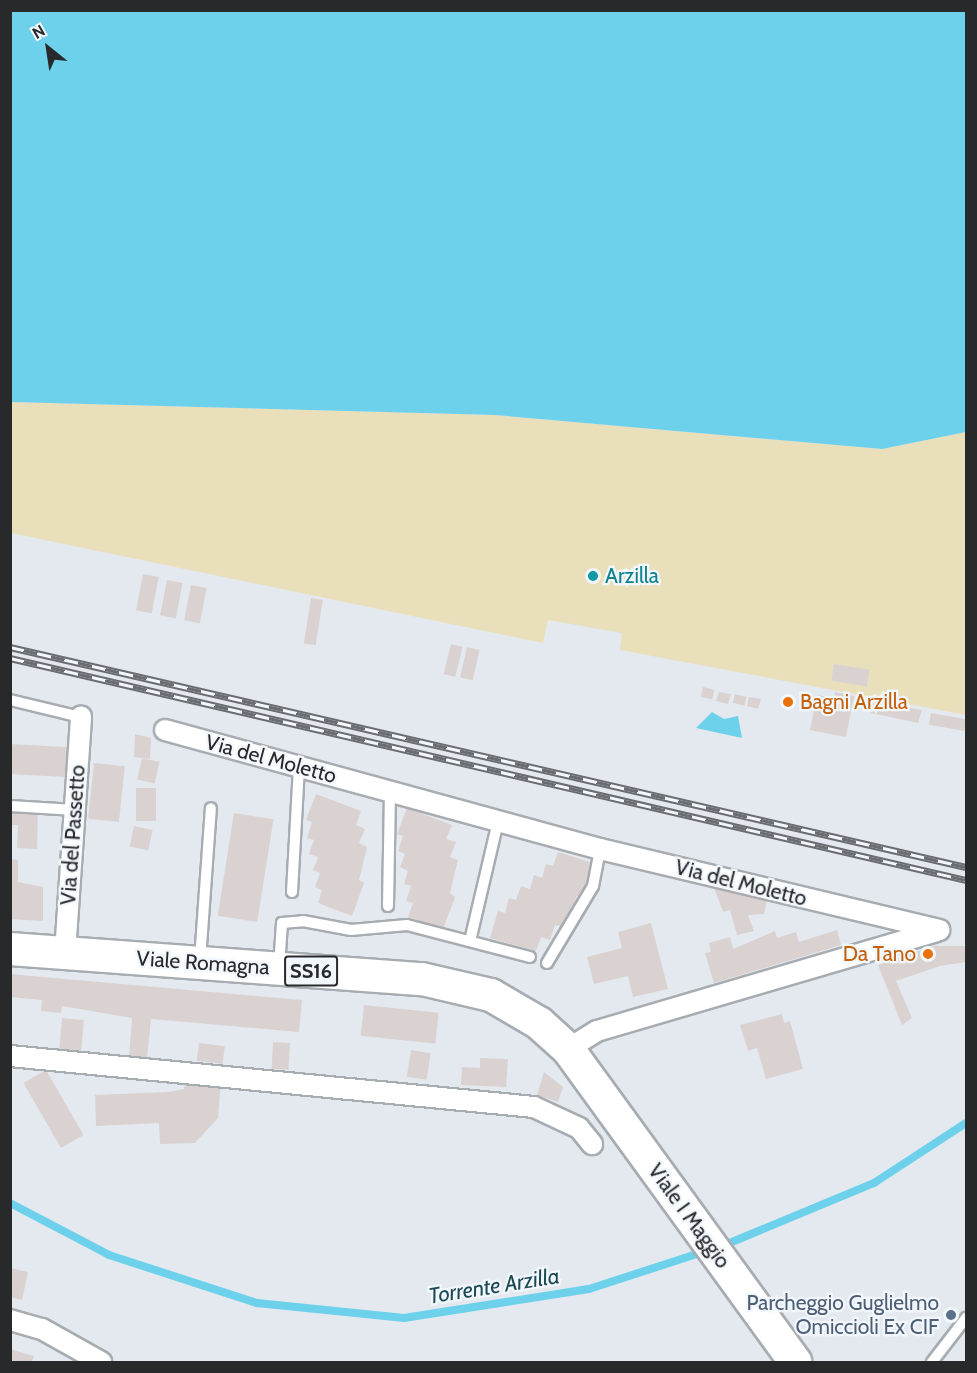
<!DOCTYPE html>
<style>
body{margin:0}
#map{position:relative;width:977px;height:1373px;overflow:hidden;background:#e4e9ef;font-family:Cabin,sans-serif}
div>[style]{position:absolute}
.sand>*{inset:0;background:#e9dfba}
.water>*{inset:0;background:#6ed1ec}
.stream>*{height:8px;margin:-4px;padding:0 4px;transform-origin:4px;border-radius:4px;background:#6ed1ec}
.building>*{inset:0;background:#dad2d1;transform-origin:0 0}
.roads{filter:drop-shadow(2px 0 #a7acb1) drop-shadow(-2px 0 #a7acb1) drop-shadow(0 2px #a7acb1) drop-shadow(0 -2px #a7acb1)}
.service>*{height:10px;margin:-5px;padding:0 5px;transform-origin:5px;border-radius:5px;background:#fff}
.minor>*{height:20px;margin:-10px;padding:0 10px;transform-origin:10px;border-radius:10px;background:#fff}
.primary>*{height:32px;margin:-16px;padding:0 16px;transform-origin:16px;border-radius:16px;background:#fff}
.rail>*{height:7px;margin-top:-3.5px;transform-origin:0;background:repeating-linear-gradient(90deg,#f1f7fc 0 14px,#696c70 0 28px);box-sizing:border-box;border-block:2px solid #696c70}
.dots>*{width:16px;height:16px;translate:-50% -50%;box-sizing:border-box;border:3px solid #f1f7fc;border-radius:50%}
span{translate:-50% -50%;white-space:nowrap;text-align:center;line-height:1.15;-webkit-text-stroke:4.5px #f1f7fc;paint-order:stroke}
.shield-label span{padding:2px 4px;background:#f1f7fc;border:2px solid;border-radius:4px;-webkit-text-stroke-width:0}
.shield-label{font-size:20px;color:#27292b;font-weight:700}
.culture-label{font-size:21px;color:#0d838f}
.left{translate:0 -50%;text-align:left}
.food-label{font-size:21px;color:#c56008}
.right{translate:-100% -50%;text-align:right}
.street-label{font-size:21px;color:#27292b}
.service-label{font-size:21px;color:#4e5e75}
.water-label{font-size:22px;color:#1c4854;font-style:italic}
.frame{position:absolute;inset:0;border:12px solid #27292b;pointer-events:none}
.north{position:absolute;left:18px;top:18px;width:60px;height:60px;-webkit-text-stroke:4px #f1f7fc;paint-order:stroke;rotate:330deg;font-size:16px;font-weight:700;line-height:24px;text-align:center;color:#27292b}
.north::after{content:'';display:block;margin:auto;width:21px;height:27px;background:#27292b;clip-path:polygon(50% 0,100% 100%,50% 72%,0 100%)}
</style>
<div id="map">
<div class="sand">
<i style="clip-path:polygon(11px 402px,495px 415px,882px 449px,966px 432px,966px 715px,620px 650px,622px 633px,548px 620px,543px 643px,11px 533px)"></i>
</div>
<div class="water">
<i style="clip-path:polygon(11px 10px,966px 11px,966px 432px,882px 449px,495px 415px,11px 402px)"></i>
<i style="clip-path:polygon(712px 712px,724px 719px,738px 716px,742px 738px,696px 728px)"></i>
</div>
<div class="stream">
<i style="left:10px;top:1203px;width:112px;rotate:27.7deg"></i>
<i style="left:109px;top:1255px;width:156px;rotate:18deg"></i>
<i style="left:257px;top:1303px;width:148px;rotate:5.8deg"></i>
<i style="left:404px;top:1318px;width:187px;rotate:-8.9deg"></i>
<i style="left:589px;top:1289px;width:123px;rotate:-18deg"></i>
<i style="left:720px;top:1247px;width:167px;rotate:-22.6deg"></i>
<i style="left:874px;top:1183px;width:110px;rotate:-33.1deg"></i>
</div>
<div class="building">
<i style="left:143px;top:574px;width:16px;height:37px;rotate:11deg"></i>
<i style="left:167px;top:580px;width:16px;height:36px;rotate:11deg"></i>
<i style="left:191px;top:585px;width:16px;height:36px;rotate:11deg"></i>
<i style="left:311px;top:598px;width:12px;height:46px;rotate:9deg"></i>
<i style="left:451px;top:644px;width:12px;height:31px;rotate:14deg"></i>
<i style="left:467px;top:647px;width:13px;height:31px;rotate:13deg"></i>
<i style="left:834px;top:664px;width:36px;height:17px;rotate:9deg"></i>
<i style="left:703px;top:687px;width:12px;height:10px;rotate:14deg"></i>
<i style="clip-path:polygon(719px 692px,731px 694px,728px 704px,716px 701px)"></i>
<i style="clip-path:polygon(835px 692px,854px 696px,846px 737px,810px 730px,817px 695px,834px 698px)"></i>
<i style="left:735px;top:694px;width:12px;height:9px;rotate:14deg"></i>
<i style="clip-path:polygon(749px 697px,761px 699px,758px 709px,747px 706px)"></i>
<i style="clip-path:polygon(874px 702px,922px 710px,918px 723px,871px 713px)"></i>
<i style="left:931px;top:713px;width:36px;height:12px;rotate:10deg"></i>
<i style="clip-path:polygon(135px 734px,151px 738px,150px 759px,134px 757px)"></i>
<i style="left:10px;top:744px;width:57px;height:30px;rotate:3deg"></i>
<i style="left:142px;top:758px;width:18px;height:22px;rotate:13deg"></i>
<i style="left:94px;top:763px;width:31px;height:56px;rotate:6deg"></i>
<i style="left:136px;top:788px;width:20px;height:33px"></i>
<i style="clip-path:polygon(316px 794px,361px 811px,356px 825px,365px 829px,359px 843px,367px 847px,359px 880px,364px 883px,352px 916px,318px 903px,322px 890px,315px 887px,320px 873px,313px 870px,318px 857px,309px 854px,314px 840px,307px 838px,312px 822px,306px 820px)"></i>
<i style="clip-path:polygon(407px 808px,452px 825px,446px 839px,456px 842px,450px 857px,458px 860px,450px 893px,455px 897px,443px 929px,408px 917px,413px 903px,406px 901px,411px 886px,404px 884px,408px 871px,400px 867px,405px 854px,398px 851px,403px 836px,397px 834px)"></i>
<i style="clip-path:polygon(10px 810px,38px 811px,37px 849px,17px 848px,18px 825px,10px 825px)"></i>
<i style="left:234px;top:813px;width:40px;height:104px;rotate:9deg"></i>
<i style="left:134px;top:826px;width:19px;height:21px;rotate:12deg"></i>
<i style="clip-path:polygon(558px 852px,593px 863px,583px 896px,577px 896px,563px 927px,555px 925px,550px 940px,541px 937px,536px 951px,490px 938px,498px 911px,505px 913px,509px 898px,516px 900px,521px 886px,530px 889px,534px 875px,542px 878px,546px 864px,553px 866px)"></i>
<i style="clip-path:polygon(10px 859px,18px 860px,18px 882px,43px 887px,43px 921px,10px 919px)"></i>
<i style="clip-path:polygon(712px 882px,768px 896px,764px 914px,748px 915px,754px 931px,737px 935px,730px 910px,723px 912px)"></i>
<i style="clip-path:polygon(651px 923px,668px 989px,633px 997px,628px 976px,594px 984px,587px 957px,622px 948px,618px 932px)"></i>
<i style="clip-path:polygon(837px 930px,841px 945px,714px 983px,705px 953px,711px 952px,709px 943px,730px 937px,733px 949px,775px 931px,777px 938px,796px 932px,799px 942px)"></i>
<i style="clip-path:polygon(933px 946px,966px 946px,966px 962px,940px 966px,896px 981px,912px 1018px,902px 1025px,878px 965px)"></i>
<i style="clip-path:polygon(10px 974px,302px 1000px,299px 1032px,151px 1019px,147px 1058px,129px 1057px,132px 1018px,62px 1006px,61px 1013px,41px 1011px,42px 1000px,10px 997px)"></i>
<i style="left:364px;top:1005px;width:75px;height:31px;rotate:6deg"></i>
<i style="clip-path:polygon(782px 1014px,784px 1023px,790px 1021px,803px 1069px,766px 1079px,757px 1048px,748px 1051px,740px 1025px)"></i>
<i style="left:62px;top:1018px;width:22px;height:31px;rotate:5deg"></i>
<i style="left:273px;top:1042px;width:17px;height:27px;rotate:3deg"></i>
<i style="left:199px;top:1043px;width:26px;height:18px;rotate:7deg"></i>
<i style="left:411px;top:1050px;width:20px;height:27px;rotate:9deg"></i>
<i style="clip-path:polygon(480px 1058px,508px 1059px,506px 1087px,461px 1085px,462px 1067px,480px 1068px)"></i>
<i style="left:46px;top:1070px;width:75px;height:26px;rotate:60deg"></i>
<i style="clip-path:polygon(544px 1072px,563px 1087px,558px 1102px,537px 1095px)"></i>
<i style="clip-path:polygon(185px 1078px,221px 1081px,218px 1118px,195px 1143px,160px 1144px,159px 1123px,96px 1126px,95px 1095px,168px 1092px,184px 1089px)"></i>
<i style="clip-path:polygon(10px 1268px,28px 1272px,22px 1300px,10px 1297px)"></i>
<i style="clip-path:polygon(10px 1349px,34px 1356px,32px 1362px,10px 1362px)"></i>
</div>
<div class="roads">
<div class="service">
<i style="left:10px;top:700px;width:73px;rotate:13.5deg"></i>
<i style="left:10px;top:806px;width:65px;rotate:3.5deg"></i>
<i style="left:292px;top:892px;width:125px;rotate:-86.8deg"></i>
<i style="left:388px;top:906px;width:114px;rotate:-89deg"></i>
<i style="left:470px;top:941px;width:122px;rotate:-76.8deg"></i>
<i style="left:200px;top:960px;width:152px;rotate:-85.9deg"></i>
<i style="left:547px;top:963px;width:90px;rotate:-59.1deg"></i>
<i style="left:593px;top:886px;width:38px;rotate:-79deg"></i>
<i style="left:279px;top:967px;width:44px;rotate:-86.1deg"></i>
<i style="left:282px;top:923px;width:21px;rotate:-5deg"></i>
<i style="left:303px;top:921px;width:49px;rotate:10.6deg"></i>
<i style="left:351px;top:930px;width:56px;rotate:-5.1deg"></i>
<i style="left:407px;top:925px;width:127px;rotate:14.6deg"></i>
<i style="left:932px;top:1362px;width:56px;rotate:-52.3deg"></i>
</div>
<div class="minor">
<i style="left:165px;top:730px;width:451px;rotate:15.3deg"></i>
<i style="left:600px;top:849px;width:349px;rotate:13.4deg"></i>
<i style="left:65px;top:953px;width:237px;rotate:-86.1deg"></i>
<i style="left:568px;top:1049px;width:34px;rotate:-32deg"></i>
<i style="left:597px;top:1031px;width:354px;rotate:-16.4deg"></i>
<i style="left:10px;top:1056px;width:526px;rotate:5.56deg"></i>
<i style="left:534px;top:1107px;width:50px;rotate:25deg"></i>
<i style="left:579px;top:1128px;width:21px;rotate:51deg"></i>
<i style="left:10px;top:1320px;width:33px;rotate:16deg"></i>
<i style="left:42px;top:1329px;width:68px;rotate:29.2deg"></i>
</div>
<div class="primary">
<i style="left:10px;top:949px;width:413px;rotate:4.2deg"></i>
<i style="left:422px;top:979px;width:71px;rotate:13.1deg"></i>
<i style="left:491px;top:995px;width:56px;rotate:30.3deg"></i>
<i style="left:539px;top:1023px;width:39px;rotate:42deg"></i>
<i style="left:568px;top:1049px;width:387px;rotate:54deg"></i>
</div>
</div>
<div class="rail">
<i style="left:10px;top:647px;width:981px;rotate:12.96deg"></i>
<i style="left:10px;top:658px;width:981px;rotate:13.07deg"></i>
</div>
<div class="dots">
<i style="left:593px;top:576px;background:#0f9aa8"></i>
<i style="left:788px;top:702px;background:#e8710a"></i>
<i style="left:928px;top:954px;background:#e8710a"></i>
<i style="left:951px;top:1315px;background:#5c6f8a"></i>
</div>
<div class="shield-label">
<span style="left:311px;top:971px">SS16</span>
</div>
<div class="culture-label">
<span class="left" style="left:605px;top:576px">Arzilla</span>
</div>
<div class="food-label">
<span class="left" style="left:800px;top:702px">Bagni Arzilla</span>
<span class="right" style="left:916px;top:954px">Da Tano</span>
</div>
<div class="street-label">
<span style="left:271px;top:759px;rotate:15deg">Via del Moletto</span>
<span style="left:73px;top:835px;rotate:-86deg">Via del Passetto</span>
<span style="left:741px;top:883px;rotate:14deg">Via del Moletto</span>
<span style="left:203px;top:963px;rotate:4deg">Viale Romagna</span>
<span style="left:689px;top:1216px;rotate:54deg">Viale I Maggio</span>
</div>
<div class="service-label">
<span class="right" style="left:939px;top:1315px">Parcheggio Guglielmo<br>Omiccioli Ex CIF</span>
</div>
<div class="water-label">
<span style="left:494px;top:1286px;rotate:-9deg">Torrente Arzilla</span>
</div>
<div class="frame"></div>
<div class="north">N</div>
</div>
